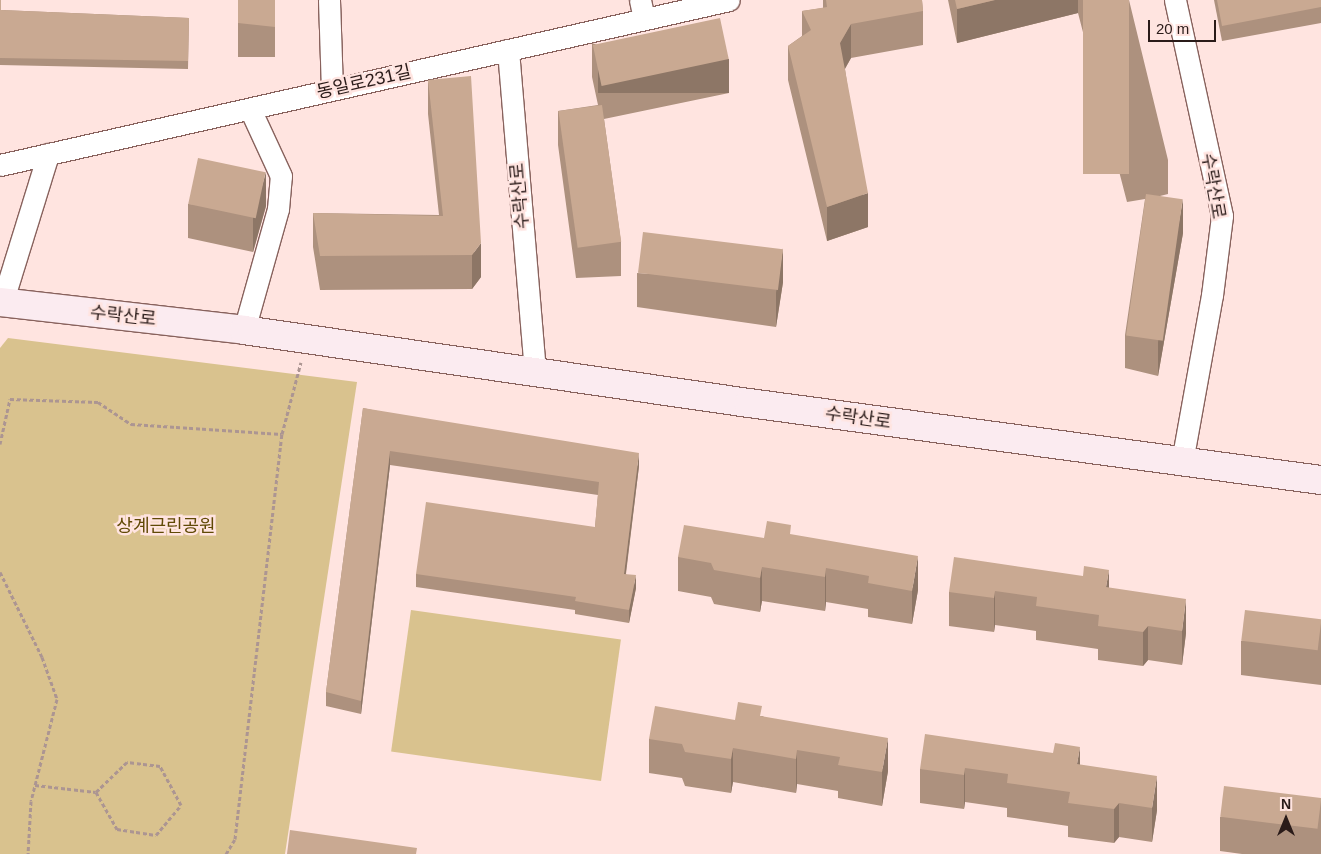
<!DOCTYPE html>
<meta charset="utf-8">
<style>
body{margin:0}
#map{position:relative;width:1321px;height:854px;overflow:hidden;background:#ffe4e0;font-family:Arial,"Noto Sans KR",sans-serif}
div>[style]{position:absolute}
.green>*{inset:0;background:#d9c28e;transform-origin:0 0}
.path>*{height:3px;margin-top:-1.5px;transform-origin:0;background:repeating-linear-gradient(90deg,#ac9592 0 4px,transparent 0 6.5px)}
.roads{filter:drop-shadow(1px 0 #88625d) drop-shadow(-1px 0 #88625d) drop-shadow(0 1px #88625d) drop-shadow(0 -1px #88625d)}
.street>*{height:21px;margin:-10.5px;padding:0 10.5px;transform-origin:10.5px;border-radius:10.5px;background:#fff}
.secondary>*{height:28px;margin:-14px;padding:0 14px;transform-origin:14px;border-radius:14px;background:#fbebf0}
.wall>*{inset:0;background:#ad917e;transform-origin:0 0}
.shaded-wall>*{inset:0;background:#8d7666;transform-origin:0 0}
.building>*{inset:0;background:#c9a992;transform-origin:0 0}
span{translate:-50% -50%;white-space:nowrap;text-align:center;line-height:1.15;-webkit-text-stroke:5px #ffe4e0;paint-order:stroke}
.street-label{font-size:18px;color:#2a1b19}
.park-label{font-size:18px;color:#604905}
.north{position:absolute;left:1261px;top:794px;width:50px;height:50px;-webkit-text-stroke:4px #ffe4e0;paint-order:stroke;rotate:0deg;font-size:14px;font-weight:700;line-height:20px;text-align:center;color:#2a1b19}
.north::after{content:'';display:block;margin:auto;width:18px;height:22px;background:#2a1b19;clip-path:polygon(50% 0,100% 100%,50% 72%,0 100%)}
.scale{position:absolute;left:1148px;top:20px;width:68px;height:22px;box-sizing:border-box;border:2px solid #2a1b19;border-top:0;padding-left:6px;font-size:15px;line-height:18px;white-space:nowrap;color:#2a1b19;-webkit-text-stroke:4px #ffe4e0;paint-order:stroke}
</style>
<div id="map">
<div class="green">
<i style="clip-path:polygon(8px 338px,357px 382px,285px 854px,0 854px,0 348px)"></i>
<i style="left:411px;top:610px;width:212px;height:143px;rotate:8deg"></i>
</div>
<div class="path">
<i style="left:0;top:444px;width:46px;rotate:-77.5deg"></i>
<i style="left:10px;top:399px;width:88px;rotate:2deg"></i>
<i style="left:98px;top:402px;width:40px;rotate:34deg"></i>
<i style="left:131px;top:424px;width:151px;rotate:3.8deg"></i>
<i style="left:0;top:572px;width:95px;rotate:63.7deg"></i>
<i style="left:42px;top:657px;width:45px;rotate:70.3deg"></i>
<i style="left:57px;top:699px;width:105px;rotate:104.3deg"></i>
<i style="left:31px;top:801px;width:53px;rotate:93.2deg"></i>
<i style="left:35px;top:785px;width:61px;rotate:6.5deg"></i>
<i style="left:96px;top:792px;width:43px;rotate:60.4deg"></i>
<i style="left:117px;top:829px;width:39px;rotate:9deg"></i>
<i style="left:156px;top:835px;width:39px;rotate:-50deg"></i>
<i style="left:181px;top:805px;width:44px;rotate:-118.3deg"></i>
<i style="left:160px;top:766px;width:33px;rotate:-173deg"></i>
<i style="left:127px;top:762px;width:43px;rotate:135.9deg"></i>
<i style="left:226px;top:854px;width:17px;rotate:-59deg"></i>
<i style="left:235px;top:839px;width:408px;rotate:-83.4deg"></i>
<i style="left:282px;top:434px;width:74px;rotate:-75.2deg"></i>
</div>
<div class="roads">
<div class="street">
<i style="left:329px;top:0;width:89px;rotate:88.1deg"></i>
<i style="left:640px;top:0;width:19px;rotate:78deg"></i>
<i style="left:1175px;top:0;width:221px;rotate:77.7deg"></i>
<i style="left:1222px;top:216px;width:80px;rotate:97.2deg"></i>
<i style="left:1212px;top:295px;width:170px;rotate:100.2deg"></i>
<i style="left:508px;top:50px;width:323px;rotate:85.2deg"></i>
<i style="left:0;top:165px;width:747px;rotate:-12.75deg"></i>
<i style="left:2px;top:303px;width:156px;rotate:-72.8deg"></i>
<i style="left:244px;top:330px;width:126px;rotate:-74.3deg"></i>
<i style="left:278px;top:209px;width:33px;rotate:-85deg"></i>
<i style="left:281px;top:176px;width:74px;rotate:-114.8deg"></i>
</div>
<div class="secondary">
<i style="left:0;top:302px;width:246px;rotate:6.5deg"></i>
<i style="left:244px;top:330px;width:510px;rotate:8.23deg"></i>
<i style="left:749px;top:403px;width:577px;rotate:7.67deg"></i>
</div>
</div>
<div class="wall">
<i style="clip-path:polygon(0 0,1px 10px,189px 18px,188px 69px,0 65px)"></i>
<i style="left:238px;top:0;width:37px;height:57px"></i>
<i style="clip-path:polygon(823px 0,922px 0,923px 11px,923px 45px,851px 58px,845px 69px,868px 227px,827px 241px,788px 80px,788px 46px,802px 36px,802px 11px,823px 8px)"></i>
<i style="clip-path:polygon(948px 0,1129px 0,1168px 160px,1168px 194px,1160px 196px,1183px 233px,1158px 376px,1125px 368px,1125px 335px,1145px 199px,1127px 202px,1078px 13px,957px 43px)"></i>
<i style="clip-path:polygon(1214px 0,1321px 0,1321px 23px,1222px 41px)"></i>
<i style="clip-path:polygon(592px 43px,729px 93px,604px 119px,621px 242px,621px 276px,576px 278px,558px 145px,558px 111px,598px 105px,592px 77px)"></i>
<i style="clip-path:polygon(428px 80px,481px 277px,472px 289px,320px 290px,313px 247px,313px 213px,439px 215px,428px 114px)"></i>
<i style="clip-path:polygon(188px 204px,266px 206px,253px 252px,188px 238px)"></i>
<i style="clip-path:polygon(637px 273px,783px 282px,776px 327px,637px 307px)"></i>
<i style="clip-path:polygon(363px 408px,639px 466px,626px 574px,636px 588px,629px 623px,575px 614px,575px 610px,416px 587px,416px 574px,595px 527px,598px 495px,390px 465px,361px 714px,326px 706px,326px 692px)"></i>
<i style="clip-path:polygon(791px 535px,918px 590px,912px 624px,868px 617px,868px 609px,826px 602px,825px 611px,762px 601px,760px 612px,714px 604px,711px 597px,678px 591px,678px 557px,764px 538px)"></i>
<i style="clip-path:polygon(1109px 588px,1186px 633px,1182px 665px,1148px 660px,1143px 666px,1098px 660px,1098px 649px,1036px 640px,1036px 631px,995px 625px,994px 632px,949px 626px,949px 592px)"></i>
<i style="clip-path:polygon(1321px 620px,1321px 685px,1241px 675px,1241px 641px)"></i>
<i style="clip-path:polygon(762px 716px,888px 771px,882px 806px,838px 798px,838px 791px,797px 784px,796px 793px,733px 782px,731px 793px,685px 786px,682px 778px,649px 773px,649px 739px,735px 720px)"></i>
<i style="clip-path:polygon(1080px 765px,1157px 810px,1152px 842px,1119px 837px,1114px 843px,1068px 837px,1068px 826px,1007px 817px,1007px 808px,965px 802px,964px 809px,920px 803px,920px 769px)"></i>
<i style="clip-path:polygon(1321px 798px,1321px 854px,1242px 854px,1220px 851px,1220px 817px)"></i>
</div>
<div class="shaded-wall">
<i style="clip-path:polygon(995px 0,1078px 0,1078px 13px,957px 43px,957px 9px)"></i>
<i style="clip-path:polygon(851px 24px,851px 58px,840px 77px,840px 43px)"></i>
<i style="left:729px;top:59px;width:34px;height:131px;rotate:90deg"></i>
<i style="clip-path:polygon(266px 172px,266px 206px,253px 252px,253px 218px)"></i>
<i style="clip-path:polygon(868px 193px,868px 227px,827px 241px,827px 207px)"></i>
<i style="clip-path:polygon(1183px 199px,1183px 233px,1158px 376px,1158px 342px)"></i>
<i style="clip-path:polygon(481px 243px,481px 277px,472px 289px,472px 255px)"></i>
<i style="clip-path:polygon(783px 248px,783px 282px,776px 327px,776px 293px)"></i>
<i style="clip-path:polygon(390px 451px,390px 465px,361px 714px,361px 701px)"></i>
<i style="clip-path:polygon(639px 453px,639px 466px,624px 587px,624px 574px)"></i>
<i style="clip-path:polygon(918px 556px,918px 590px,912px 624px,912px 591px)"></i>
<i style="clip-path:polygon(762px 567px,762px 601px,760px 612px,760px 578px)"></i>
<i style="clip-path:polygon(826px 568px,826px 602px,825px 611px,825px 577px)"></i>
<i style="clip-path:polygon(1109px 570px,1109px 603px,1106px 587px)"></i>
<i style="clip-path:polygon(636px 575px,636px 588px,629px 623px,629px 610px)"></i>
<i style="clip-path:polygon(995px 591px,995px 625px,994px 632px,994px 598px)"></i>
<i style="clip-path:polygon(1186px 599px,1186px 633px,1182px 665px,1182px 631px)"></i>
<i style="clip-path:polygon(1148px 626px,1148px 660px,1143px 666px,1143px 632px)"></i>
<i style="clip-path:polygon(888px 738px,888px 771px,882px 806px,882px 772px)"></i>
<i style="clip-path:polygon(1080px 747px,1080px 780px,1077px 764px)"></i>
<i style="clip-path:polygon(733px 748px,733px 782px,731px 793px,731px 759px)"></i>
<i style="clip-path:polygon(797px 750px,797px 784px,796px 793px,796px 759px)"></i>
<i style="clip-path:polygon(965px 768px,965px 802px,964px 809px,964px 775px)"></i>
<i style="clip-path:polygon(1157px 776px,1157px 810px,1152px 842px,1152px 808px)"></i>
<i style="clip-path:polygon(1119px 803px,1119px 837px,1114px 843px,1114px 809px)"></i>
</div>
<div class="building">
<i style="clip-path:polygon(0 0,1px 0,1px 10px,189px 18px,188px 61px,0 58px)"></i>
<i style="clip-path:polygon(238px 0,275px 0,275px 27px,238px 23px)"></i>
<i style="clip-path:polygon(826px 0,922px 0,923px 11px,851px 24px,840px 43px,868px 193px,827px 207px,788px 46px,811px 30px,802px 11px,827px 7px)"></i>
<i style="clip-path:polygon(955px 0,995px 0,957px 9px)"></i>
<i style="left:1083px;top:0;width:46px;height:174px"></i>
<i style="clip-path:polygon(1217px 0,1321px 0,1321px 7px,1222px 26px)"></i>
<i style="left:720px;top:18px;width:42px;height:130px;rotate:78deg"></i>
<i style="clip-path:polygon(471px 76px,481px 243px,472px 255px,320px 256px,313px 213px,443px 216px,428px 80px)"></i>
<i style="left:602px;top:105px;width:138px;height:44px;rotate:82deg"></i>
<i style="left:198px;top:158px;width:69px;height:47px;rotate:12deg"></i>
<i style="left:1146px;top:194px;width:37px;height:143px;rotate:8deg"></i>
<i style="left:643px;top:232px;width:141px;height:41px;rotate:7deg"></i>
<i style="clip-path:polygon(363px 408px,639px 453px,624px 574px,636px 575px,629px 610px,575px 601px,576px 597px,416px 574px,426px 502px,595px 527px,599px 482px,390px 451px,361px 701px,326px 692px)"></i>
<i style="clip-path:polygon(767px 521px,791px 525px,790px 534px,918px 556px,912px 591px,868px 583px,869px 576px,826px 568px,825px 577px,762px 567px,760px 578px,714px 570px,711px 563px,678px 557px,684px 525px,764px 538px)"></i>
<i style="clip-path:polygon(954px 557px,1083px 576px,1084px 566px,1109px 570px,1106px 587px,1186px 599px,1182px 631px,1148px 626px,1143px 632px,1098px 626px,1099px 615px,1036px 606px,1037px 597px,995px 591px,994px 598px,949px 592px)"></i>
<i style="left:1245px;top:610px;width:77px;height:31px;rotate:7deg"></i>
<i style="clip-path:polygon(738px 702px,762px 706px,760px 716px,888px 738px,882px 772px,838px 765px,840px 757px,797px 750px,796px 759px,733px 748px,731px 759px,685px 752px,682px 744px,649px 739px,655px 706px,735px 720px)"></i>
<i style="clip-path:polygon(925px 734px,1053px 753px,1055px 743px,1080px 747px,1077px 764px,1157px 776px,1152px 808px,1119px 803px,1114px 809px,1068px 803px,1070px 792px,1007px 783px,1008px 774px,965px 768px,964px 775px,920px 769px)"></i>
<i style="left:1224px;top:786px;width:98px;height:31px;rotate:7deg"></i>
<i style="clip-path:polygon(290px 830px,417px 848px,416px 854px,287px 854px)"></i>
</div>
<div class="street-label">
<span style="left:364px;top:82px;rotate:-13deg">동일로231길</span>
<span style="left:1213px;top:186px;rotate:80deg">수락산로</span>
<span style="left:520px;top:196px;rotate:-95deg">수락산로</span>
<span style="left:123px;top:316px;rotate:6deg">수락산로</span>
<span style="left:858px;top:418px;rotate:8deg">수락산로</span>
</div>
<div class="park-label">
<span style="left:166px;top:526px">상계근린공원</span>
</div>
<div class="north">N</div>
<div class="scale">20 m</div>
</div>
